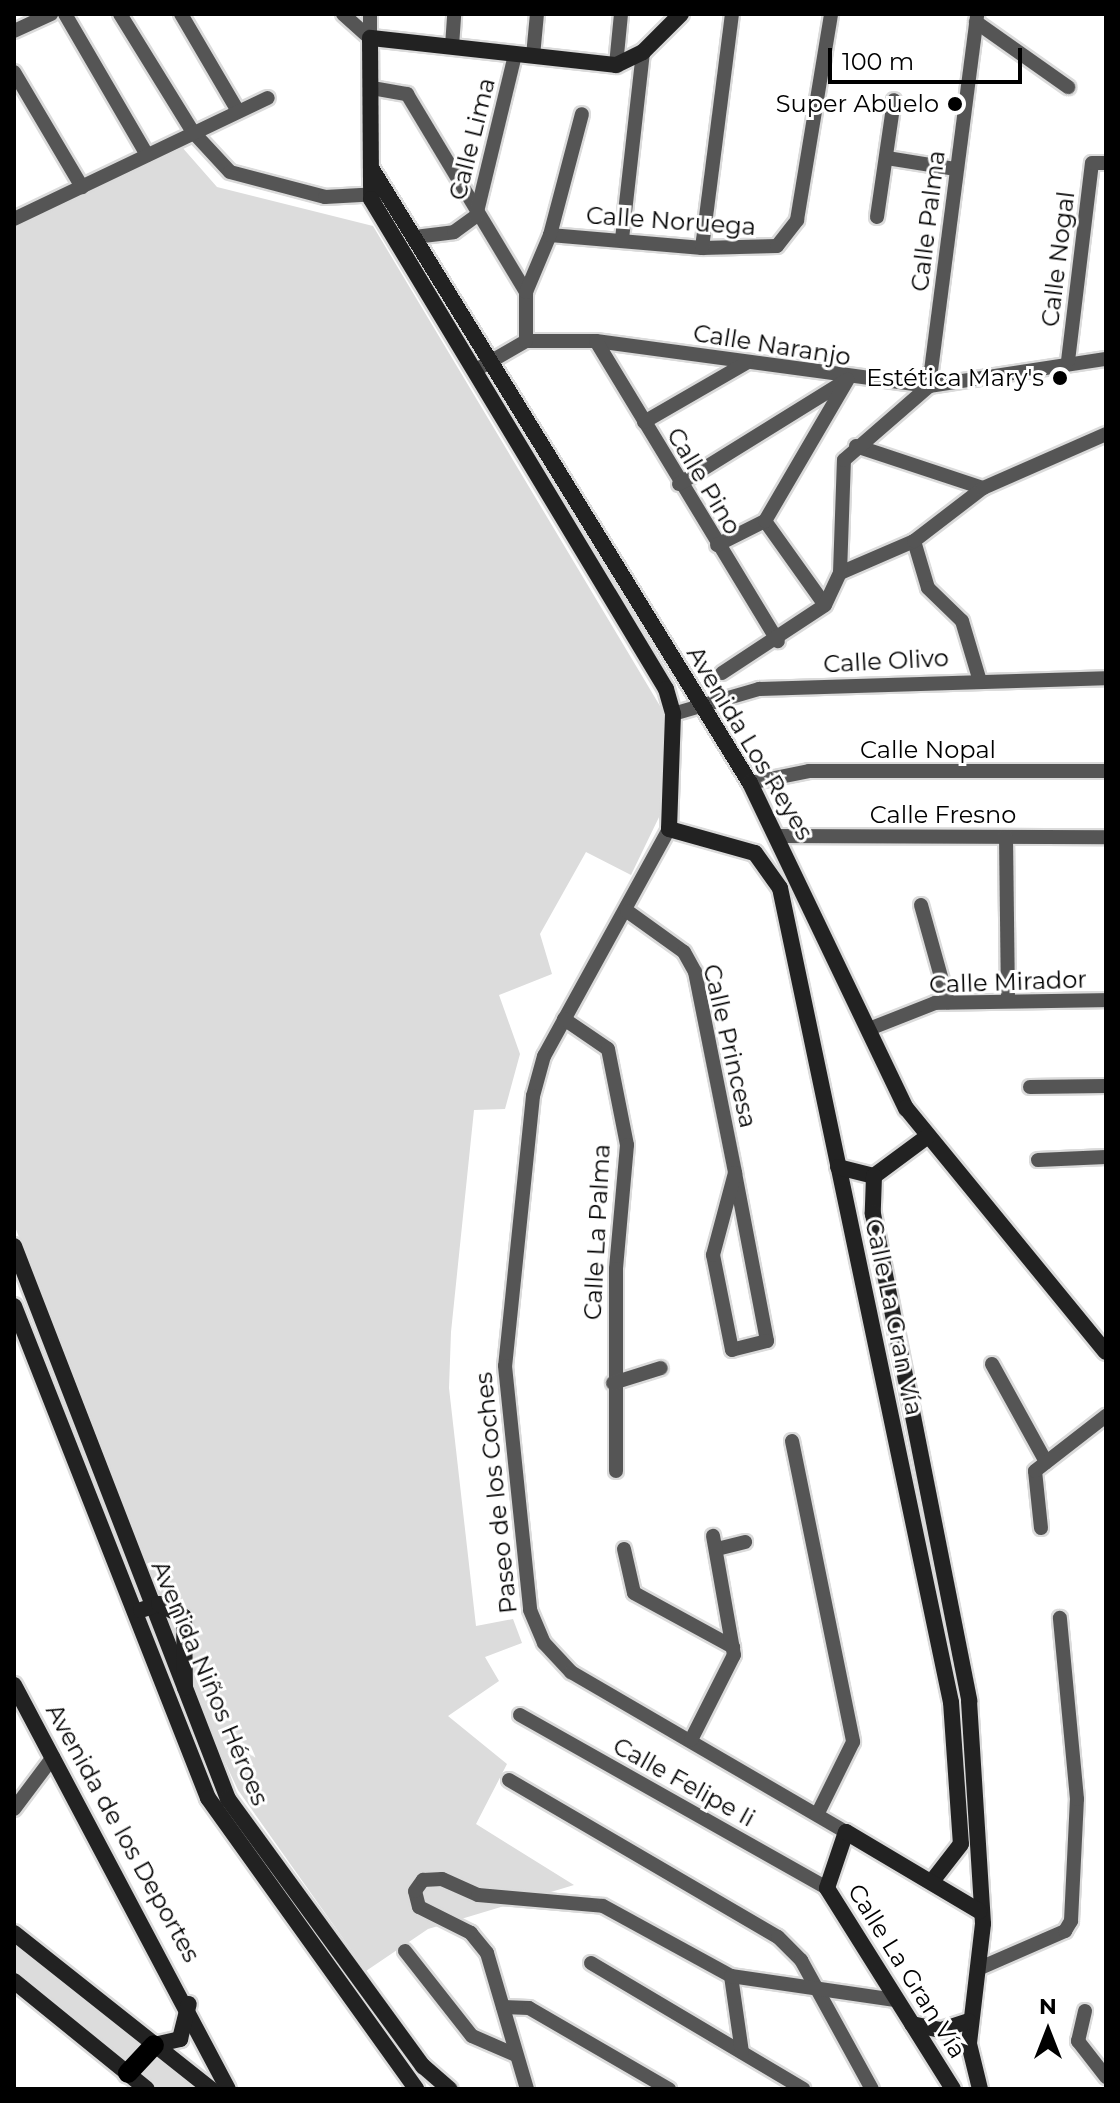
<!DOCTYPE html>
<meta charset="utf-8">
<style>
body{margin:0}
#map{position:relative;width:1120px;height:2103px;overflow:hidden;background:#fff;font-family:Montserrat,sans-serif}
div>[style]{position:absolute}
.green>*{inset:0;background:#dcdcdc}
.roads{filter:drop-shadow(2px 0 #dbdbdb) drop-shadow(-2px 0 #dbdbdb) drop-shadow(0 2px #dbdbdb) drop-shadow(0 -2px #dbdbdb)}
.street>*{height:14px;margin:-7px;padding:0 7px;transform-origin:7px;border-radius:7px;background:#555}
.secondary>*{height:16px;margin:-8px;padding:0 8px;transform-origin:8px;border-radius:8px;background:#222}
.primary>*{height:20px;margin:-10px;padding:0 10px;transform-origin:10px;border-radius:10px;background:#000}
.dots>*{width:22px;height:22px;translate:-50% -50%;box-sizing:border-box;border:4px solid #fff;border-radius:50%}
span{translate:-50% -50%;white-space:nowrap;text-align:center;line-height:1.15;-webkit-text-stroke:6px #fff;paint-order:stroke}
.poi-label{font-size:24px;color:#000}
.right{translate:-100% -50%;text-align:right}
.street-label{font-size:24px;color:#000}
.frame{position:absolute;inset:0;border:16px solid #000;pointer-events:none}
.north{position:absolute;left:1008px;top:1991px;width:80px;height:80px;-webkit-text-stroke:6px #fff;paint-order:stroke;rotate:0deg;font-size:22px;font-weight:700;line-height:32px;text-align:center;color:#000}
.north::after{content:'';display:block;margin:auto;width:28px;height:36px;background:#000;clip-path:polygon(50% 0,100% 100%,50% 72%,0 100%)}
.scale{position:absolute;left:828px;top:48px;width:194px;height:36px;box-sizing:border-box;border:4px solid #000;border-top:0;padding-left:10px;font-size:24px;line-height:28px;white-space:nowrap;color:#000;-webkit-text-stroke:6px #fff;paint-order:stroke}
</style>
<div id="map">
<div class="green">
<i style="clip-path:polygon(181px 146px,217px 187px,373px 226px,666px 716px,661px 813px,631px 875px,586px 852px,540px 934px,552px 974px,499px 995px,520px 1054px,505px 1109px,474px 1110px,451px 1332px,449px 1388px,476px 1626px,513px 1619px,522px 1643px,485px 1657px,499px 1681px,448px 1716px,507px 1764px,476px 1824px,574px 1885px,428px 1929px,366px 1971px,238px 1790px,187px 1681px,14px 1224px,14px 228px)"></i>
<i style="clip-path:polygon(14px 1936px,209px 2089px,150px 2089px,14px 1979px)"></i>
</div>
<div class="roads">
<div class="street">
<i style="left:65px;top:14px;width:163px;rotate:59.8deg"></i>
<i style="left:120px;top:14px;width:139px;rotate:58.3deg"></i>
<i style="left:193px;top:132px;width:54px;rotate:47.2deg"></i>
<i style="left:230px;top:172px;width:98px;rotate:14.7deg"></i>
<i style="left:325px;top:197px;width:54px;rotate:-3.2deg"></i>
<i style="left:181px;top:14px;width:113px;rotate:59.6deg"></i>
<i style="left:343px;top:14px;width:36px;rotate:42deg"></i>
<i style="left:370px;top:14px;width:24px;rotate:90deg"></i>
<i style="left:976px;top:22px;width:113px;rotate:35.2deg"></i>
<i style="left:14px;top:31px;width:41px;rotate:-24.7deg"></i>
<i style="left:452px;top:46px;width:32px;rotate:-86deg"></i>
<i style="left:533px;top:56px;width:42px;rotate:-84.6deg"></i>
<i style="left:616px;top:65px;width:51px;rotate:-84.4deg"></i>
<i style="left:14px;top:72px;width:134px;rotate:59.4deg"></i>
<i style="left:372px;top:88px;width:36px;rotate:10deg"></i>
<i style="left:407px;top:94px;width:231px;rotate:59deg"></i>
<i style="left:887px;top:158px;width:70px;rotate:9.1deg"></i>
<i style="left:877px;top:217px;width:118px;rotate:-81.7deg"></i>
<i style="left:14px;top:219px;width:281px;rotate:-25.5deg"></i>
<i style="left:550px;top:235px;width:153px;rotate:4.9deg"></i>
<i style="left:702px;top:248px;width:75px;rotate:-1.5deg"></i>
<i style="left:777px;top:246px;width:33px;rotate:-52deg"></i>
<i style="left:797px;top:220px;width:209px;rotate:-80.6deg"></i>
<i style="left:415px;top:237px;width:39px;rotate:-7deg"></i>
<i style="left:454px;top:232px;width:27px;rotate:-36deg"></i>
<i style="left:476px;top:216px;width:166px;rotate:-76.4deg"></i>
<i style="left:622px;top:239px;width:188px;rotate:-83.6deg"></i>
<i style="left:702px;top:248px;width:236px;rotate:-82.7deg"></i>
<i style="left:526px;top:341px;width:70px"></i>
<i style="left:596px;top:341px;width:336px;rotate:7.7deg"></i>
<i style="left:929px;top:386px;width:179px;rotate:-8.7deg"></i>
<i style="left:596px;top:341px;width:351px;rotate:58.8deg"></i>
<i style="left:1068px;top:361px;width:199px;rotate:-83.1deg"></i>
<i style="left:1092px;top:163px;width:14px"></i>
<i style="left:481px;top:367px;width:52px;rotate:-30deg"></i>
<i style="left:526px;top:341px;width:49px;rotate:-90deg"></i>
<i style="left:526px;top:292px;width:62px;rotate:-67.2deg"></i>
<i style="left:550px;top:235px;width:125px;rotate:-75.2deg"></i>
<i style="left:644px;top:422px;width:118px;rotate:-30deg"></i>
<i style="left:856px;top:446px;width:134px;rotate:18.3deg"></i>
<i style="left:679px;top:484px;width:195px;rotate:-31.8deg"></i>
<i style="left:765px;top:521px;width:103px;rotate:54.5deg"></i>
<i style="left:914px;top:541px;width:49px;rotate:73.4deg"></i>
<i style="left:928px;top:588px;width:47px;rotate:44.1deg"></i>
<i style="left:962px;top:621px;width:59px;rotate:73.4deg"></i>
<i style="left:717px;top:545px;width:54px;rotate:-26.6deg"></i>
<i style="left:765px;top:521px;width:164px;rotate:-59.7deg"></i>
<i style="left:840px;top:573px;width:81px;rotate:-23.4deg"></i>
<i style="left:914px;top:541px;width:87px;rotate:-37.5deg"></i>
<i style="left:983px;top:488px;width:134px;rotate:-23.7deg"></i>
<i style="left:722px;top:673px;width:123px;rotate:-33.4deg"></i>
<i style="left:825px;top:605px;width:35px;rotate:-65deg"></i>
<i style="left:840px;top:573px;width:113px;rotate:-88deg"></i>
<i style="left:844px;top:460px;width:113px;rotate:-41deg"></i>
<i style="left:929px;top:386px;width:375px;rotate:-82.6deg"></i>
<i style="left:673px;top:714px;width:90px;rotate:-16.2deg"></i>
<i style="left:759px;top:689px;width:347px;rotate:-1.8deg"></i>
<i style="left:750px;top:783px;width:60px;rotate:-11.5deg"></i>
<i style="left:809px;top:771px;width:297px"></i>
<i style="left:669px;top:829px;width:259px;rotate:118.8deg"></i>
<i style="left:544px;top:1056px;width:41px;rotate:105.4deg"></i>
<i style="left:533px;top:1096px;width:271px;rotate:95.9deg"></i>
<i style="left:505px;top:1366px;width:245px;rotate:84.1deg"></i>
<i style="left:530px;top:1610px;width:36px;rotate:67deg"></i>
<i style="left:544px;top:1643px;width:40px;rotate:47deg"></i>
<i style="left:571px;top:1672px;width:318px;rotate:30.2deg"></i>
<i style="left:779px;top:836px;width:327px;rotate:0.2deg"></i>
<i style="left:1006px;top:837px;width:164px;rotate:89.3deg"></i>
<i style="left:921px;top:905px;width:101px;rotate:74.4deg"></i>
<i style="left:627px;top:911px;width:70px;rotate:35.7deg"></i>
<i style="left:684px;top:952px;width:23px;rotate:61deg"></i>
<i style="left:695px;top:972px;width:205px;rotate:78.7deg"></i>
<i style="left:735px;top:1173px;width:171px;rotate:79.2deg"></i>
<i style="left:767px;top:1341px;width:36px;rotate:166deg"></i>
<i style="left:732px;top:1350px;width:97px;rotate:-101.3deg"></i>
<i style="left:713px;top:1255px;width:85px;rotate:-75deg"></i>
<i style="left:564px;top:1019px;width:53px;rotate:34.3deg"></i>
<i style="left:608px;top:1049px;width:98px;rotate:78.8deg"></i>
<i style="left:627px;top:1145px;width:124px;rotate:95.1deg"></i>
<i style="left:616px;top:1269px;width:202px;rotate:90deg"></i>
<i style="left:869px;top:1029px;width:71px;rotate:-21.5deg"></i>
<i style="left:935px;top:1003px;width:171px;rotate:-1deg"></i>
<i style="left:1030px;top:1087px;width:76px;rotate:-0.8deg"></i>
<i style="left:1038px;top:1160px;width:68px;rotate:-2.5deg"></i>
<i style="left:992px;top:1364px;width:112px;rotate:61.1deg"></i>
<i style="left:613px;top:1383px;width:50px;rotate:-17.4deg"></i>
<i style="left:792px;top:1441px;width:307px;rotate:78.5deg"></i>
<i style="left:853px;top:1742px;width:81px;rotate:116.3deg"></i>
<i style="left:1041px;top:1528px;width:57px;rotate:-96deg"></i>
<i style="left:1035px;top:1471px;width:90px;rotate:-37.8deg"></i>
<i style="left:624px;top:1549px;width:45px;rotate:77.2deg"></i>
<i style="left:634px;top:1593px;width:113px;rotate:28.6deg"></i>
<i style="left:717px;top:1549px;width:29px;rotate:-14deg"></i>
<i style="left:520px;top:1715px;width:352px;rotate:29.4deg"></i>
<i style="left:691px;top:1740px;width:95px;rotate:-63.2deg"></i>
<i style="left:734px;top:1655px;width:121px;rotate:-100deg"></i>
<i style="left:509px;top:1780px;width:311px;rotate:30.3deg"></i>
<i style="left:778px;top:1937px;width:33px;rotate:45deg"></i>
<i style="left:801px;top:1960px;width:147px;rotate:61.2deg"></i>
<i style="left:14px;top:1809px;width:65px;rotate:-53.1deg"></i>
<i style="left:405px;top:1951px;width:108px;rotate:51.8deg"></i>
<i style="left:472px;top:2036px;width:48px;rotate:23.4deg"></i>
<i style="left:591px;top:1963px;width:247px;rotate:30.7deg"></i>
<i style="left:980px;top:1968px;width:93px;rotate:-23.5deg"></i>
<i style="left:1065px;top:1931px;width:12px;rotate:-59deg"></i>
<i style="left:1071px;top:1921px;width:122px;rotate:-87.2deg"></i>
<i style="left:1077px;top:1799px;width:182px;rotate:-95.4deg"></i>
<i style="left:731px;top:1976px;width:77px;rotate:81.8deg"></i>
<i style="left:503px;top:2007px;width:26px;rotate:2deg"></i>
<i style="left:529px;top:2008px;width:162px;rotate:30.1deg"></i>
<i style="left:1085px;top:2011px;width:31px;rotate:103deg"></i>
<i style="left:1078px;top:2041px;width:46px;rotate:52.1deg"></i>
<i style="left:527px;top:2089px;width:142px;rotate:-106.4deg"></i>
<i style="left:487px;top:1953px;width:26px;rotate:-129deg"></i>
<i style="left:471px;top:1933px;width:58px;rotate:-153.4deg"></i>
<i style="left:419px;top:1907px;width:16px;rotate:-104deg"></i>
<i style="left:415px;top:1891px;width:14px;rotate:-54deg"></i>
<i style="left:423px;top:1880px;width:19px;rotate:-3deg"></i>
<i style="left:442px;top:1879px;width:39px;rotate:24deg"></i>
<i style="left:478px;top:1895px;width:125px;rotate:5deg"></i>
<i style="left:603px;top:1906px;width:146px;rotate:28.7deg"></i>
<i style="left:731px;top:1976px;width:166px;rotate:8.3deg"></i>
</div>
<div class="secondary">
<i style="left:681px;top:14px;width:54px;rotate:135deg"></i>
<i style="left:643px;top:52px;width:30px;rotate:154deg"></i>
<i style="left:616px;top:65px;width:247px;rotate:-173.7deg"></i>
<i style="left:370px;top:38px;width:161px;rotate:89.6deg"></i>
<i style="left:371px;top:199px;width:572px;rotate:58.95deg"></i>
<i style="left:666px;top:689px;width:26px;rotate:74deg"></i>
<i style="left:673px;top:714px;width:115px;rotate:92deg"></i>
<i style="left:669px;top:829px;width:89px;rotate:15.6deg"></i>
<i style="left:755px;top:853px;width:43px;rotate:54.5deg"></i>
<i style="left:780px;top:888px;width:832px;rotate:78.14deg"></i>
<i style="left:951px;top:1702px;width:142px;rotate:86deg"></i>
<i style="left:961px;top:1844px;width:46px;rotate:127.9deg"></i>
<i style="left:373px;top:171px;width:719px;rotate:58.37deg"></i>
<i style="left:750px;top:783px;width:361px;rotate:64.4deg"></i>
<i style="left:906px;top:1108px;width:315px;rotate:50.7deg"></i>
<i style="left:838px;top:1167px;width:37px;rotate:14deg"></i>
<i style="left:874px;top:1176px;width:67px;rotate:-36.5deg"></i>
<i style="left:874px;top:1176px;width:38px;rotate:92deg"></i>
<i style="left:873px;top:1214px;width:496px;rotate:78.8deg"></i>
<i style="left:969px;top:1701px;width:223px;rotate:86.4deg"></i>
<i style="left:983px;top:1924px;width:121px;rotate:96.7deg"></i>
<i style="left:969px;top:2044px;width:46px;rotate:76.3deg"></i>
<i style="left:14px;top:1246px;width:593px;rotate:68.84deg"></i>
<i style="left:228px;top:1799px;width:331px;rotate:53.9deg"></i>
<i style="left:423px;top:2066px;width:35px;rotate:41deg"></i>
<i style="left:14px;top:1306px;width:529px;rotate:68.48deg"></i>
<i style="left:208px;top:1798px;width:358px;rotate:54.4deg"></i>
<i style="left:141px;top:1610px;width:19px;rotate:-18deg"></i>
<i style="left:159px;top:1604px;width:28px;rotate:27deg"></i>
<i style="left:184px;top:1617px;width:71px;rotate:89.2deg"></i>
<i style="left:14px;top:1685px;width:457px;rotate:62.1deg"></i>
<i style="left:14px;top:1933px;width:251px;rotate:38.4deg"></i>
<i style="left:14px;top:1981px;width:171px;rotate:39.1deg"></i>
<i style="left:912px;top:2024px;width:30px;rotate:12deg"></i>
<i style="left:941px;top:2030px;width:29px;rotate:-18deg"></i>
<i style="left:154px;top:2045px;width:27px;rotate:-13deg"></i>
<i style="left:180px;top:2039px;width:36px;rotate:-76deg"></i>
<i style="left:953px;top:2089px;width:237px;rotate:-122.1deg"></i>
<i style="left:827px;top:1888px;width:59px;rotate:-71.3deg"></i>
<i style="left:846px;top:1832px;width:155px;rotate:30.7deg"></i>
</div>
<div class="primary">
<i style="left:128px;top:2073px;width:38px;rotate:-47deg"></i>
</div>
</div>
<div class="dots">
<i style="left:955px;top:104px;background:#000"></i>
<i style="left:1060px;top:378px;background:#000"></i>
</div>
<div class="poi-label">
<span class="right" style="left:939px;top:104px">Super Abuelo</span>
<span class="right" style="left:1044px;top:378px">Estética Mary's</span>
</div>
<div class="street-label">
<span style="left:472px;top:139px;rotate:-76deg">Calle Lima</span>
<span style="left:671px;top:221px;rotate:4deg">Calle Noruega</span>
<span style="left:928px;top:221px;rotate:-83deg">Calle Palma</span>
<span style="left:1058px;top:259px;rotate:-83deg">Calle Nogal</span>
<span style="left:772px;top:345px;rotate:9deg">Calle Naranjo</span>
<span style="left:704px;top:481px;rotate:59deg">Calle Pino</span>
<span style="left:886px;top:661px;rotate:-3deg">Calle Olivo</span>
<span style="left:750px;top:743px;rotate:59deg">Avenida Los Reyes</span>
<span style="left:928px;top:750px">Calle Nopal</span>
<span style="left:943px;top:815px">Calle Fresno</span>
<span style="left:1008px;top:982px;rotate:-2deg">Calle Mirador</span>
<span style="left:730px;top:1046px;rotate:77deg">Calle Princesa</span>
<span style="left:597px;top:1232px;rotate:-87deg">Calle La Palma</span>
<span style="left:894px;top:1317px;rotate:78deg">Calle La Gran Vía</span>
<span style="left:496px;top:1493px;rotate:-96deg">Paseo de los Coches</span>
<span style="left:210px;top:1683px;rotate:67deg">Avenida Niños Héroes</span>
<span style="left:684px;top:1782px;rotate:29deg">Calle Felipe Ii</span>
<span style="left:123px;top:1833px;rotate:61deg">Avenida de los Deportes</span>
<span style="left:907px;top:1971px;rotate:58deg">Calle La Gran Vía</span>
</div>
<div class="frame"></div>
<div class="north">N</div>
<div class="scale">100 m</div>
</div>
